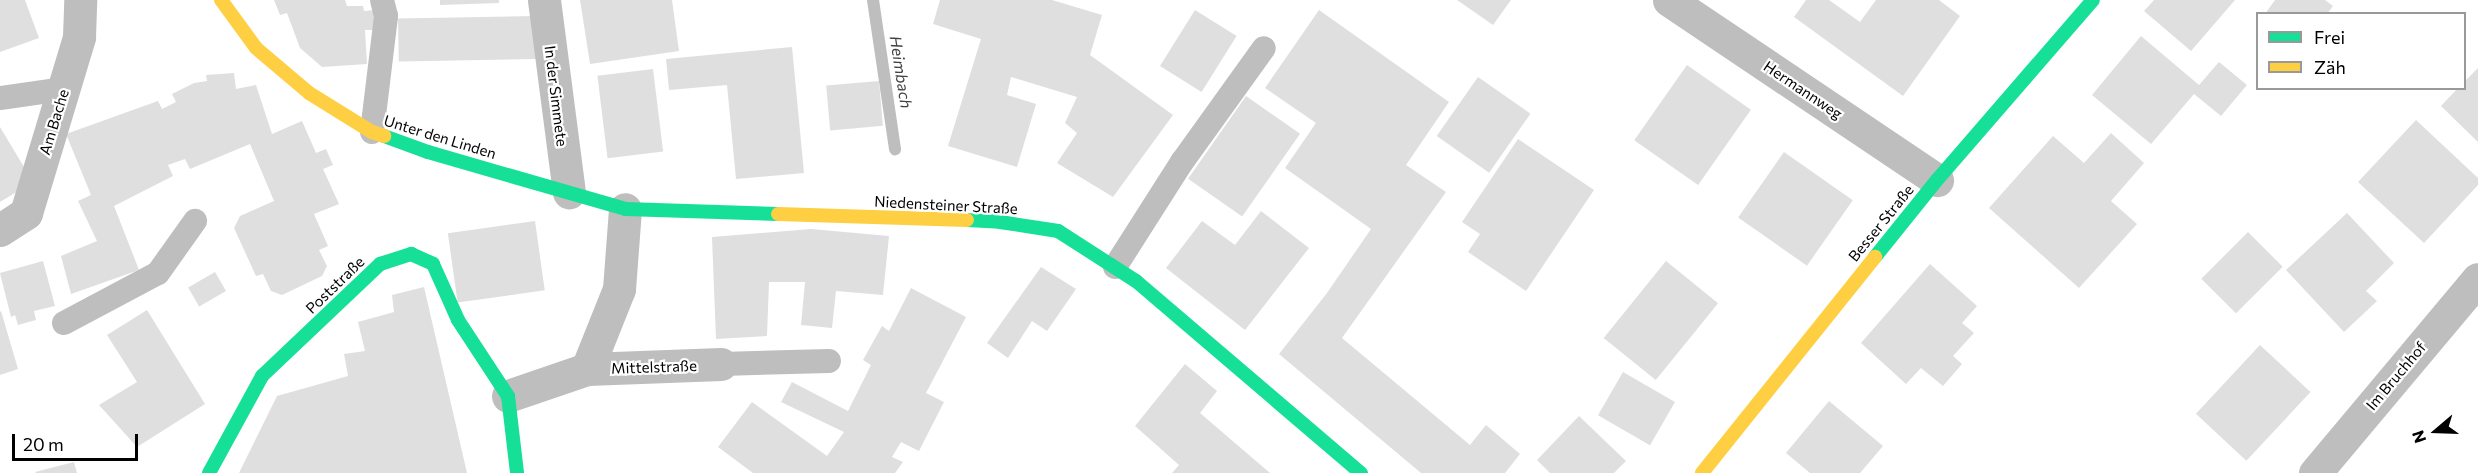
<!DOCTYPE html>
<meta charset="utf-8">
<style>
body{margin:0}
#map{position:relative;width:2478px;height:473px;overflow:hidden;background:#fff;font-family:Commissioner,sans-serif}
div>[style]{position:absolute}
.stream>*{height:12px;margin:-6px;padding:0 6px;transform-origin:6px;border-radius:6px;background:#bebebe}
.building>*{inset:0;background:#dfdfdf;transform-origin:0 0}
.lane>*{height:24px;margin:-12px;padding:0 12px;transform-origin:12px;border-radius:12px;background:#bebebe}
.street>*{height:33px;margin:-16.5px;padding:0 16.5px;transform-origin:16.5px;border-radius:16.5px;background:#bebebe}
.fast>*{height:14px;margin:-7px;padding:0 7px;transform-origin:7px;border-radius:7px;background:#16e098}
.slow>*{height:14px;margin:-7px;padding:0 7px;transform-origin:7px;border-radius:7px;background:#ffcf43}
span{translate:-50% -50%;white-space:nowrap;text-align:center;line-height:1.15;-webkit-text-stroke:4.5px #fff;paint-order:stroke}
.street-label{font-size:15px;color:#000}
.water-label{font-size:16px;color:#434343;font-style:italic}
.legend{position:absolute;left:2256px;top:12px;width:210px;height:78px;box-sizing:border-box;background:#fff;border:2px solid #999;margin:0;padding:8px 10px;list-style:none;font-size:18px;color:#000}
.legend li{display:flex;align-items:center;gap:12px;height:30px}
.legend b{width:30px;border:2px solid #999}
.north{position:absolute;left:2406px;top:401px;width:60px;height:60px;-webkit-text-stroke:4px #fff;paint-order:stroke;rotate:251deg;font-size:16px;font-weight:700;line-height:24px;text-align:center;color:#000}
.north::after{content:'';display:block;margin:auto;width:21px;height:27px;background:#000;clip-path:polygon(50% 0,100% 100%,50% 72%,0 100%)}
.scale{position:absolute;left:12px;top:434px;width:126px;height:27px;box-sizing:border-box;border:3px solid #000;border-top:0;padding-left:8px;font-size:18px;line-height:21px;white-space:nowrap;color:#000;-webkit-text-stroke:4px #fff;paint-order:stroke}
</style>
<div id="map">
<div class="stream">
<i style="left:873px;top:0;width:151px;rotate:81.6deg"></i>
</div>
<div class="building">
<i style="clip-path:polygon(0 0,25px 0,39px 38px,0 52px)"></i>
<i style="clip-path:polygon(274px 0,345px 0,347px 6px,363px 6px,364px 11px,375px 10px,376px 30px,365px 30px,367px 64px,322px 67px,300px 48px,287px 13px,280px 15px)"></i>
<i style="clip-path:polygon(440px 0,499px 0,499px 3px,440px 5px)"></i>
<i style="clip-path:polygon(580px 0,672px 0,679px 51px,590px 64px)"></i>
<i style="clip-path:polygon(940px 0,1052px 0,1102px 15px,1090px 55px,1173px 115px,1113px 197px,1057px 163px,1077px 133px,1065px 123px,1077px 97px,1011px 77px,1007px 95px,1036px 104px,1017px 167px,948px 146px,981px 39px,933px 24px)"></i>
<i style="clip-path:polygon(1457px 0,1511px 0,1493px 25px)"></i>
<i style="clip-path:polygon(1806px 0,1829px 0,1860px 22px,1876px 0,1939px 0,1960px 16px,1903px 96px,1794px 17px)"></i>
<i style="clip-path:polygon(2154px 0,2235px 0,2191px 51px,2144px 11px)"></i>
<i style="clip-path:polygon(2275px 0,2325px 0,2333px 6px,2327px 14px,2265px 14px)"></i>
<i style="left:1195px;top:10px;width:49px;height:66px;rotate:32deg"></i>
<i style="clip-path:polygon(1319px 10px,1449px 102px,1406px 165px,1446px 192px,1342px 338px,1470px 445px,1486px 425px,1520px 454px,1505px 473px,1421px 473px,1279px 354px,1327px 293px,1371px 229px,1285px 168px,1316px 123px,1265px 88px)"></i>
<i style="left:535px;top:16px;width:43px;height:137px;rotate:89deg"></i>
<i style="clip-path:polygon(2141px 36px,2199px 85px,2219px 62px,2247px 85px,2221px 116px,2194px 94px,2151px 144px,2092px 95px)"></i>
<i style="clip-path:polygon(792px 47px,804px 173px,736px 179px,727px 85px,669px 90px,666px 59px)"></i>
<i style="left:1687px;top:65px;width:78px;height:92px;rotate:35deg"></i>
<i style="clip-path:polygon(2478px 68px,2478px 142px,2441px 106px,2458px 88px,2464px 88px,2464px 82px)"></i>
<i style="left:653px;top:69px;width:83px;height:56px;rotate:83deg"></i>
<i style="clip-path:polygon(234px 73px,236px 89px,256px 85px,272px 134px,302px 121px,316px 153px,326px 149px,333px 165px,323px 169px,339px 204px,314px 214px,328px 246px,319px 250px,327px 266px,322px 276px,282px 295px,271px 291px,263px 274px,256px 276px,234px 228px,240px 216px,274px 201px,250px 144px,190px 169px,185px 159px,168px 165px,173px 176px,114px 206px,139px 270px,71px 294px,61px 256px,97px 241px,78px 201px,91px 195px,66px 134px,158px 101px,162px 109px,176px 102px,172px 94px,194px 83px,207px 81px,206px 75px)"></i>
<i style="left:1478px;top:77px;width:64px;height:72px;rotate:35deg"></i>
<i style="left:879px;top:81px;width:45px;height:53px;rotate:85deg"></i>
<i style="left:1246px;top:96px;width:66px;height:101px;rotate:35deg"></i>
<i style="clip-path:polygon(2416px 120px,2478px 178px,2478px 185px,2424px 243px,2358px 182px)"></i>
<i style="clip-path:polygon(0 127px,33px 182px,0 202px)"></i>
<i style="clip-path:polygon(2111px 133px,2144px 163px,2111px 201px,2137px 224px,2079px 288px,1989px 208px,2053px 136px,2084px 163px)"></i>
<i style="clip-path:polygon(1518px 139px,1594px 190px,1526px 291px,1468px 252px,1480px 234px,1462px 222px)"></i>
<i style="left:1784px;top:152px;width:84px;height:80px;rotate:35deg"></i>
<i style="clip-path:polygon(1261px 211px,1309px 248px,1245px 330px,1166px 268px,1202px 221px,1235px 245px)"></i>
<i style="clip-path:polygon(2347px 213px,2394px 263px,2366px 291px,2377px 301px,2344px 332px,2286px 270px)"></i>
<i style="left:535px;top:221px;width:70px;height:88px;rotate:82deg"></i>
<i style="clip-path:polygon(811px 229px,889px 236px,883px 295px,836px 291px,832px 328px,801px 325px,805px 282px,769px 282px,767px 336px,716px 339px,712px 237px)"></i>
<i style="left:2248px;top:232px;width:49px;height:66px;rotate:45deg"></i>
<i style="clip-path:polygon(43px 261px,55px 306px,34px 311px,36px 320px,18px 325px,15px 315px,11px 317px,0 273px)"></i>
<i style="left:1666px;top:261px;width:67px;height:99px;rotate:39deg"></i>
<i style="clip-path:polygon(1930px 264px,1977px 306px,1962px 323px,1974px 333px,1953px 356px,1962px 364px,1943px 386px,1921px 368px,1906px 384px,1861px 343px)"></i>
<i style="clip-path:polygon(1041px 267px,1076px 289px,1047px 331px,1032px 321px,1008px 358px,987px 343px)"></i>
<i style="left:215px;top:272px;width:22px;height:31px;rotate:60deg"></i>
<i style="clip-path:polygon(424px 287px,467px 473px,239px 473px,277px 396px,348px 376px,344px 354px,365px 351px,358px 322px,394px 312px,392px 295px)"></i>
<i style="clip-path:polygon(911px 288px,966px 317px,926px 393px,944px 402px,919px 451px,901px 442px,892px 457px,903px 462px,895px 473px,753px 473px,718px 447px,752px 402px,827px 456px,844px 432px,781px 402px,792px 382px,848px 411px,871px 365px,863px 360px,882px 326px,889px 331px)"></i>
<i style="clip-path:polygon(147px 310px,205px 404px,137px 447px,99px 405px,137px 382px,107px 335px)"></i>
<i style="clip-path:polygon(1px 311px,18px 369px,0 375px,0 312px)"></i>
<i style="left:2260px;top:345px;width:69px;height:94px;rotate:43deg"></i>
<i style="clip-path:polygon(1185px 364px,1217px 391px,1200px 413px,1270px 473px,1172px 473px,1179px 465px,1135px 426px)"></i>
<i style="left:1623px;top:372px;width:60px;height:50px;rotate:30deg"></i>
<i style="clip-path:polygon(1829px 401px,1883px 446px,1860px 473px,1810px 473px,1786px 453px)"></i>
<i style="clip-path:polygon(1579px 416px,1626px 461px,1614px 473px,1550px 473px,1537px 460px)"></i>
<i style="clip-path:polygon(74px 462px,77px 473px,36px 473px,35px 472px)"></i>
</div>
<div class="lane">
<i style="left:0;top:98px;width:65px;rotate:-8deg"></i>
<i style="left:372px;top:132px;width:117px;rotate:-83.1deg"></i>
<i style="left:386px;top:16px;width:16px;rotate:-104deg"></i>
<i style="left:1115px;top:267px;width:125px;rotate:-57.5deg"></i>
<i style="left:1182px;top:162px;width:140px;rotate:-54.3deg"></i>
<i style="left:64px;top:323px;width:106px;rotate:-28deg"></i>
<i style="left:158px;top:273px;width:64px;rotate:-54.6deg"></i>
<i style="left:721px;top:364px;width:108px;rotate:-1.6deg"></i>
</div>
<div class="street">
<i style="left:544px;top:0;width:194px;rotate:82.6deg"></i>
<i style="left:1669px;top:0;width:323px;rotate:33.9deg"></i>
<i style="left:0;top:230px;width:31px;rotate:-33deg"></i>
<i style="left:26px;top:213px;width:184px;rotate:-73.2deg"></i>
<i style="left:79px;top:37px;width:37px;rotate:-88deg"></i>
<i style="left:587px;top:369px;width:134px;rotate:-2.1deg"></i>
<i style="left:508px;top:396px;width:83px;rotate:-18.9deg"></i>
<i style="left:587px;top:369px;width:86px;rotate:-68.2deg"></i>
<i style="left:619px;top:289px;width:80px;rotate:-85.7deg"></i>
<i style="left:2315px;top:473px;width:253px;rotate:-50deg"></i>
</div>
<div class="fast">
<i style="left:384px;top:136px;width:47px;rotate:20deg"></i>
<i style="left:428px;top:152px;width:205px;rotate:16.1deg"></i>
<i style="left:625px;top:209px;width:153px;rotate:1.9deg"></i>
<i style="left:967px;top:220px;width:33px;rotate:3deg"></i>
<i style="left:1000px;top:222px;width:59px;rotate:8.8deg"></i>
<i style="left:1058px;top:231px;width:93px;rotate:32.7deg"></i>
<i style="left:1136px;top:281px;width:296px;rotate:40.5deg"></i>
<i style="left:1875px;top:257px;width:99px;rotate:-51.2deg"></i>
<i style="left:1937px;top:180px;width:238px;rotate:-49.1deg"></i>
<i style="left:209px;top:473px;width:111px;rotate:-61.3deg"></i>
<i style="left:262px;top:376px;width:163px;rotate:-43.5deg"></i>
<i style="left:380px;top:264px;width:33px;rotate:-18deg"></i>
<i style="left:411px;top:254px;width:24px;rotate:24deg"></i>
<i style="left:433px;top:264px;width:61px;rotate:65.9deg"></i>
<i style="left:458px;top:320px;width:91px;rotate:56.7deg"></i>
<i style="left:508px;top:396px;width:78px;rotate:83.3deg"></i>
</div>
<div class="slow">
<i style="left:221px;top:0;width:59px;rotate:53.9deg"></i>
<i style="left:256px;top:48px;width:70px;rotate:40.3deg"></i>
<i style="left:309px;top:93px;width:74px;rotate:31.8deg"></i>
<i style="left:372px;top:132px;width:13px;rotate:18deg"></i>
<i style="left:778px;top:214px;width:189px;rotate:1.8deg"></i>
<i style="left:1702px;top:473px;width:277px;rotate:-51.3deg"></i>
</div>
<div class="street-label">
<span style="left:1803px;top:90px;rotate:34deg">Hermannweg</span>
<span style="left:556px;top:96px;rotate:83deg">In der Simmete</span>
<span style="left:54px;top:122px;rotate:-73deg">Am Bache</span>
<span style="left:440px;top:137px;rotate:17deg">Unter den Linden</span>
<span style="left:946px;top:205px;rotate:3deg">Niedensteiner Straße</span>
<span style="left:1881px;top:223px;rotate:-51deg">Besser Straße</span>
<span style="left:335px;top:285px;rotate:-44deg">Poststraße</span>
<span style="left:654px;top:367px;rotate:-2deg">Mittelstraße</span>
<span style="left:2396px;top:376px;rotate:-50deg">Im Bruchhof</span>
</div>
<div class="water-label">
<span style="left:901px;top:72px;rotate:81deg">Heimbach</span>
</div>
<ul class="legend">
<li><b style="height:8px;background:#16e098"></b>Frei</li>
<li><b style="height:8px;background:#ffcf43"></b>Zäh</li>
</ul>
<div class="north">N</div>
<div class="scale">20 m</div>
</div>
